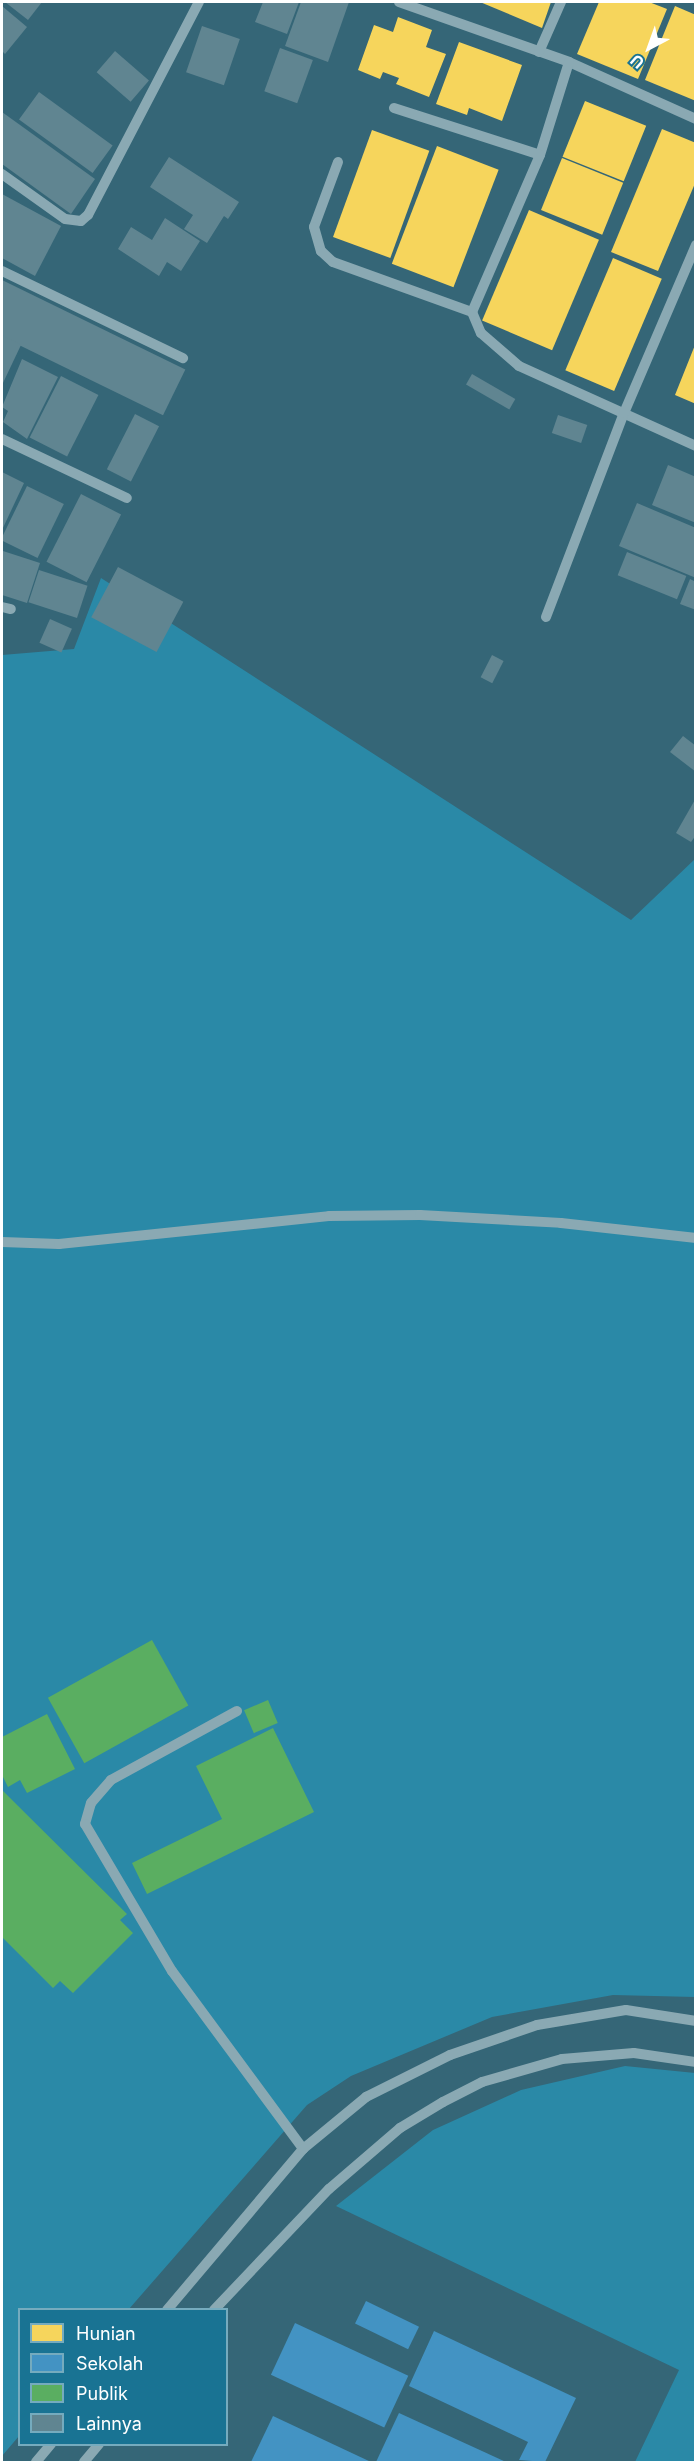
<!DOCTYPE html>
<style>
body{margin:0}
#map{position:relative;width:697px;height:2464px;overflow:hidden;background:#356677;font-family:Inter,sans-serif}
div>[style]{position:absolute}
.green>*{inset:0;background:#2a89a7}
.homes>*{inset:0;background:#f6d55c;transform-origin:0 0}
.schools>*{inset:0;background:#4393c3;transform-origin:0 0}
.public>*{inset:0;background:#5aae61;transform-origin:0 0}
.building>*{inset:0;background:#608591;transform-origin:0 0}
.minor>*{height:10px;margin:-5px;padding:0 5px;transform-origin:5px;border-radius:5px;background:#8aa9b3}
span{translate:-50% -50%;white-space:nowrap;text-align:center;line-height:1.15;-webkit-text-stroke:6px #197393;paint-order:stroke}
.frame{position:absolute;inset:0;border:3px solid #fff;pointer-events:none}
.legend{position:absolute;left:18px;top:2308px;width:210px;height:138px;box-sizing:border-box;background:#197393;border:2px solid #75abbe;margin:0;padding:8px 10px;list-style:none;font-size:18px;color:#fff}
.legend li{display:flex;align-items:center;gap:12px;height:30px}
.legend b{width:30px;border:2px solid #75abbe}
.north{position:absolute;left:619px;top:18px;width:60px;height:60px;-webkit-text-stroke:4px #197393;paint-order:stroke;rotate:221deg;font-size:16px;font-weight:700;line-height:24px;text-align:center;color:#fff}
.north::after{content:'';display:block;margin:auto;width:21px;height:27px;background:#fff;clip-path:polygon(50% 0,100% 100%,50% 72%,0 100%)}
</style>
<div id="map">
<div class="green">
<i style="clip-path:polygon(101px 578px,631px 920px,695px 859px,695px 1997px,613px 1995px,492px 2017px,351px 2076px,307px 2105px,129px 2309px,20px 2310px,19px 2436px,2px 2456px,2px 655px,74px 649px)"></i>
<i style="clip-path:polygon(625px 2066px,695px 2073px,695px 2462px,635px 2462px,679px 2370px,336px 2206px,433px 2130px,521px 2090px)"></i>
</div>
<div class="homes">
<i style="clip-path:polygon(480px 2px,551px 2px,542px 28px)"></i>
<i style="clip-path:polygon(599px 2px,649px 2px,667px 9px,638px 79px,577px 54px)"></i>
<i style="clip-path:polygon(675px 6px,696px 15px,696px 101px,645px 80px)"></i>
<i style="clip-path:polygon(398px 17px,432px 30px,426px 47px,446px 54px,429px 97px,396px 84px,399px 78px,383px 72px,380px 79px,358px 70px,374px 25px,393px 32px)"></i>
<i style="clip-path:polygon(459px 42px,522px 65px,502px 121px,469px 108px,467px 115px,436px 104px)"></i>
<i style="left:585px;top:101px;width:66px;height:60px;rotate:22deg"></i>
<i style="clip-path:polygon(662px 129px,696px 143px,696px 181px,658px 271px,611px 252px)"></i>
<i style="left:372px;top:130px;width:61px;height:114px;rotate:20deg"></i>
<i style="left:437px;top:146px;width:66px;height:126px;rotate:21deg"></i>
<i style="left:562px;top:158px;width:66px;height:56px;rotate:22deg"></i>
<i style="left:529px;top:210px;width:76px;height:120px;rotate:23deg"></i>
<i style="left:613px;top:258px;width:53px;height:122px;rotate:23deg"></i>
<i style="clip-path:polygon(695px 345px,696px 345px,696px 404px,675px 395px)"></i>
</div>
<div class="schools">
<i style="left:366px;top:2301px;width:59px;height:25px;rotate:26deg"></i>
<i style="left:295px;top:2323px;width:125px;height:57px;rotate:25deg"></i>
<i style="clip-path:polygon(434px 2331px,576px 2398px,545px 2462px,519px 2460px,528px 2442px,409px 2386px)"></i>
<i style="clip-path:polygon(399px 2413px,506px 2462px,376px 2462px)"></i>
<i style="clip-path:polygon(273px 2416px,371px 2462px,251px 2462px)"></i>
</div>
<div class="public">
<i style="left:152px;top:1640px;width:75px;height:119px;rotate:61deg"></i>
<i style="left:268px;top:1700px;width:25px;height:26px;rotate:67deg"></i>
<i style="clip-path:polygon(47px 1714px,75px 1769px,27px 1793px,20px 1780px,8px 1787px,2px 1775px,2px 1737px)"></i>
<i style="clip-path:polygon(273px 1728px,314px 1812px,147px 1894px,132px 1863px,222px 1819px,196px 1766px)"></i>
<i style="clip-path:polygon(2px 1790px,127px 1914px,120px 1920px,133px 1933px,73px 1993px,60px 1981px,53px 1988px,2px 1937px)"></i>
</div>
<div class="building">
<i style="clip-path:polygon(5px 2px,42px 2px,28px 20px)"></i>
<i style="clip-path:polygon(263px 2px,299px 2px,287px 34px,255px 22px)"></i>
<i style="clip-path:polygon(301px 2px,349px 2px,328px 62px,285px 46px)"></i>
<i style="clip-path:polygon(2px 6px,27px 27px,5px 54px,2px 51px)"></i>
<i style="left:202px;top:26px;width:40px;height:49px;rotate:19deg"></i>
<i style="left:280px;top:48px;width:35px;height:46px;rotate:20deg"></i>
<i style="left:115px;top:51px;width:45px;height:28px;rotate:41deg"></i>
<i style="left:39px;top:92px;width:91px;height:34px;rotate:36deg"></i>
<i style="clip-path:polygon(2px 112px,95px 179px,71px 214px,2px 164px)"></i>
<i style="clip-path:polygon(169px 157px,239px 202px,228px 219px,224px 216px,207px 243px,184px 229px,193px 215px,150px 187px)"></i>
<i style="clip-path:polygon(2px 194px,61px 226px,35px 276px,2px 258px)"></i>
<i style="clip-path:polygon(165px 218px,200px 241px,181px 271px,167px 262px,159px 276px,118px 249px,131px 227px,152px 240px)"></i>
<i style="left:2px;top:280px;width:204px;height:51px;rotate:26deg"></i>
<i style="clip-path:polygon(2px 335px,21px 345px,2px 385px)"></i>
<i style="clip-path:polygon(22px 359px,58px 377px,27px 439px,3px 422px,8px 411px,2px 407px)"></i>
<i style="left:472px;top:374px;width:50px;height:12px;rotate:30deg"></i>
<i style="left:61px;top:376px;width:42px;height:69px;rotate:27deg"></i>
<i style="left:135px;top:414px;width:27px;height:62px;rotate:27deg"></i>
<i style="left:558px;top:415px;width:31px;height:19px;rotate:19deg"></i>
<i style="clip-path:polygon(668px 465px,696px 477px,696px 523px,652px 505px)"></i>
<i style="clip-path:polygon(2px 472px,24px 483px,2px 530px)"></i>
<i style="left:27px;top:486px;width:41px;height:60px;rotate:26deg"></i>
<i style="left:81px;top:494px;width:45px;height:76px;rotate:27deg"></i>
<i style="clip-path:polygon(637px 503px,696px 528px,696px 578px,619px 546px)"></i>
<i style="clip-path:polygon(3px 551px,40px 563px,27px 603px,2px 595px)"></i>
<i style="left:627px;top:552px;width:64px;height:25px;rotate:22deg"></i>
<i style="left:118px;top:567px;width:74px;height:57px;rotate:28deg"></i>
<i style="left:39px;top:570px;width:51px;height:34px;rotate:18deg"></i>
<i style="clip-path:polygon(690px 579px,696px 582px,696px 610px,680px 604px)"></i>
<i style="left:50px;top:619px;width:24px;height:26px;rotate:24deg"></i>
<i style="left:492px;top:655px;width:13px;height:25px;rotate:27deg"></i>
<i style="clip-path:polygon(683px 736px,696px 746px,696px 772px,670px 752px)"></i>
<i style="clip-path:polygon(696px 798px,696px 835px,691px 842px,676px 833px)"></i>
</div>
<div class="minor">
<i style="left:399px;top:2px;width:180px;rotate:19.4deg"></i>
<i style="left:569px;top:62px;width:139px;rotate:24.2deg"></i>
<i style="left:539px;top:52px;width:55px;rotate:-66.3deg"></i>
<i style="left:569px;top:62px;width:97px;rotate:107.3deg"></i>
<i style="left:540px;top:155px;width:171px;rotate:113.4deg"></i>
<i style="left:472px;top:312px;width:23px;rotate:67deg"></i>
<i style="left:481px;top:333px;width:50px;rotate:41deg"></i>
<i style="left:519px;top:366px;width:194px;rotate:24.3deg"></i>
<i style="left:394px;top:108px;width:153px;rotate:17.8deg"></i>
<i style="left:338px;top:162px;width:69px;rotate:110.3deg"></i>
<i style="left:314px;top:227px;width:25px;rotate:74deg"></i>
<i style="left:321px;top:251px;width:16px;rotate:43deg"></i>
<i style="left:333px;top:262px;width:148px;rotate:19.8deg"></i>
<i style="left:2px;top:174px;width:77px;rotate:35.5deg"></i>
<i style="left:65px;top:219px;width:16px;rotate:7deg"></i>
<i style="left:81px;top:221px;width:9px;rotate:-41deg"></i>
<i style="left:88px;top:215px;width:240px;rotate:-62.5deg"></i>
<i style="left:2px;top:271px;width:201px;rotate:25.7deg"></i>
<i style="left:2px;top:439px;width:138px;rotate:25.3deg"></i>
<i style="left:2px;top:607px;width:9px;rotate:13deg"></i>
<i style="left:546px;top:617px;width:218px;rotate:-69.1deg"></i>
<i style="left:624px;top:413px;width:183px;rotate:-66.8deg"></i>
<i style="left:2px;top:1242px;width:57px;rotate:2deg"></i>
<i style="left:59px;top:1244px;width:271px;rotate:-5.9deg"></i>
<i style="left:329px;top:1216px;width:91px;rotate:-0.6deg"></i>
<i style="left:420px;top:1215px;width:141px;rotate:3.2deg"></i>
<i style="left:561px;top:1223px;width:136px;rotate:6.3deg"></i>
<i style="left:237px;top:1711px;width:144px;rotate:151.3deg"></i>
<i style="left:111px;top:1780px;width:30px;rotate:131deg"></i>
<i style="left:91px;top:1803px;width:22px;rotate:106deg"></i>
<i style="left:85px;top:1824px;width:171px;rotate:59.4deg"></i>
<i style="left:172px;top:1971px;width:221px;rotate:53.6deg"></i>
<i style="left:167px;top:2310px;width:211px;rotate:-49.8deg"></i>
<i style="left:303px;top:2149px;width:82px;rotate:-39.5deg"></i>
<i style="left:366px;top:2097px;width:94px;rotate:-26.6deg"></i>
<i style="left:450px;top:2055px;width:92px;rotate:-19deg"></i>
<i style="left:537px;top:2025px;width:90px;rotate:-9.6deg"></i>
<i style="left:626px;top:2010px;width:71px;rotate:8.9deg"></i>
<i style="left:214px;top:2310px;width:167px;rotate:-46.5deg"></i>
<i style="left:329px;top:2189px;width:94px;rotate:-40.7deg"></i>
<i style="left:400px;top:2128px;width:50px;rotate:-31.2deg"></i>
<i style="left:443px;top:2102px;width:44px;rotate:-27.1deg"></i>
<i style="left:482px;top:2082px;width:83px;rotate:-16deg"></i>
<i style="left:562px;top:2059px;width:72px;rotate:-4.8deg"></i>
<i style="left:634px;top:2053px;width:63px;rotate:8.3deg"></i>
<i style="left:36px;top:2462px;width:23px;rotate:-50deg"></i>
<i style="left:84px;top:2462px;width:23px;rotate:-50deg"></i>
</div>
<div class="frame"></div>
<ul class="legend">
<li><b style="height:16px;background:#f6d55c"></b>Hunian</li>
<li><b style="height:16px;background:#4393c3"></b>Sekolah</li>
<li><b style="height:16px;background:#5aae61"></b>Publik</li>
<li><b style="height:16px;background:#608591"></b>Lainnya</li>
</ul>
<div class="north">U</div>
</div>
